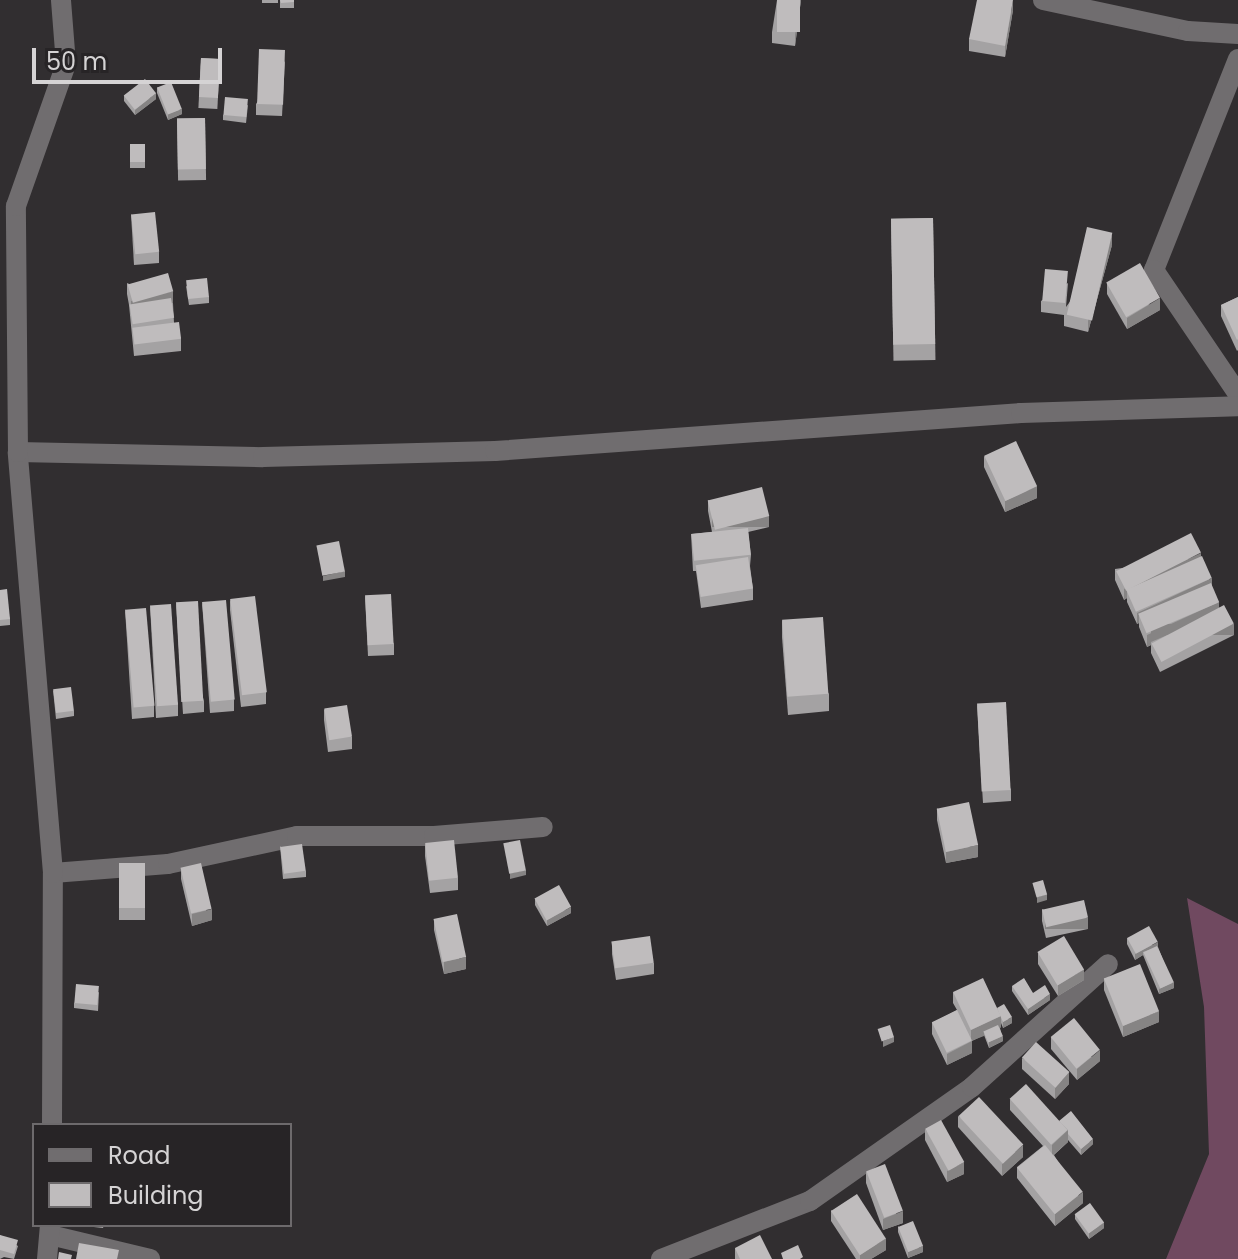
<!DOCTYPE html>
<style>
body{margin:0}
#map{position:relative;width:1238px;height:1259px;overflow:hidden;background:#312e30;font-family:Poppins,sans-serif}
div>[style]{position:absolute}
.forest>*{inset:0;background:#704960}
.street>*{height:20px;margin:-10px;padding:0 10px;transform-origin:10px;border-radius:10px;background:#706d6f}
.wall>*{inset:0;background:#a4a2a3;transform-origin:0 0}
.shaded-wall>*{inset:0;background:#868484;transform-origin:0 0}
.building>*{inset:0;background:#bfbcbd;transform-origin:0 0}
span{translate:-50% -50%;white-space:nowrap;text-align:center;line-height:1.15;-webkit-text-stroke:8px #272426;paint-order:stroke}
.legend{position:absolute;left:32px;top:1123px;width:260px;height:104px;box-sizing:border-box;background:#272426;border:2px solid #6d6a6c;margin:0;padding:10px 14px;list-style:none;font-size:24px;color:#d5d3d4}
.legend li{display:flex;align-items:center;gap:16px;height:40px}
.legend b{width:40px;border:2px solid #6d6a6c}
.scale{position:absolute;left:32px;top:48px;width:190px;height:36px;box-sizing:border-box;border:4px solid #d5d3d4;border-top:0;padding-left:10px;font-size:24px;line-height:28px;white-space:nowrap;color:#d5d3d4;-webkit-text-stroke:6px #272426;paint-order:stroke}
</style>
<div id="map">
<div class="forest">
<i style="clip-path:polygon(1187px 898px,1238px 924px,1238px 1259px,1166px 1259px,1209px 1154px,1204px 1007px)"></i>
</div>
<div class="street">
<i style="left:1043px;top:0;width:148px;rotate:12.1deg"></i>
<i style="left:1188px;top:31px;width:50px;rotate:3.4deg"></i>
<i style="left:1238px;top:59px;width:227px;rotate:111.7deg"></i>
<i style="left:1154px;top:270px;width:150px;rotate:55.9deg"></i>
<i style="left:18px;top:452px;width:245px;rotate:1.2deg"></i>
<i style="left:263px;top:457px;width:232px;rotate:-1.5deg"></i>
<i style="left:495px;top:451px;width:527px;rotate:-4.13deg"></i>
<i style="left:1021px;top:413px;width:217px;rotate:-1.8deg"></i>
<i style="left:53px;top:873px;width:115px;rotate:-4.5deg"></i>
<i style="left:168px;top:864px;width:132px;rotate:-12.2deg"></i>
<i style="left:297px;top:836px;width:137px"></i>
<i style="left:434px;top:836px;width:109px;rotate:-4.7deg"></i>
<i style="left:52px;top:1125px;width:252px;rotate:-89.8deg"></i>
<i style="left:53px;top:873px;width:422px;rotate:-94.8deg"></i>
<i style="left:18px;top:452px;width:246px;rotate:-90.5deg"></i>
<i style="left:16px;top:206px;width:151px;rotate:-70.6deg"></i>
<i style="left:66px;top:64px;width:64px;rotate:-94.5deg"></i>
<i style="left:50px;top:1235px;width:103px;rotate:13.5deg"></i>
<i style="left:47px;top:1259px;width:34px;rotate:-85deg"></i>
<i style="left:661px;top:1259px;width:160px;rotate:-21.3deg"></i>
<i style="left:810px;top:1201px;width:198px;rotate:-35.1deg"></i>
<i style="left:972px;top:1087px;width:183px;rotate:-42.1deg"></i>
</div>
<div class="wall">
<i style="left:262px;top:0;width:16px;height:3px"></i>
<i style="left:280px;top:0;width:14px;height:8px"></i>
<i style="clip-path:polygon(777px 0,801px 0,795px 46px,772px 43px,772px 32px)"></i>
<i style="clip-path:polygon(1013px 10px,1005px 57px,969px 51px,969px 39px)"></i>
<i style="left:201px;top:58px;width:19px;height:50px;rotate:3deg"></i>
<i style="clip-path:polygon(285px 61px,282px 116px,256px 115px,256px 104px)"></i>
<i style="clip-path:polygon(157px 87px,182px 114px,168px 120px,157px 93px)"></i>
<i style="clip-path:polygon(124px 96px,156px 99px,135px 115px,124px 101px)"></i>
<i style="clip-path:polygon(248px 105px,246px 123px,223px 120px,223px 115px)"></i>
<i style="left:205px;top:118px;width:62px;height:28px;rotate:89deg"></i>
<i style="left:130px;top:144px;width:15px;height:24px"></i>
<i style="clip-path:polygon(131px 214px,159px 252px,159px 263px,134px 265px)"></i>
<i style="left:933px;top:218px;width:142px;height:42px;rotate:89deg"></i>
<i style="clip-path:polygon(1112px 245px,1088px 332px,1064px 326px,1064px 315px,1041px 312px,1041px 301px,1068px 283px,1066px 307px)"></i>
<i style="clip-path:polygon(127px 283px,173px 303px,174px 323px,181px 339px,181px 351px,134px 356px,129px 305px,127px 294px)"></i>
<i style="clip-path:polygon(1107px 283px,1160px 310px,1127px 329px,1107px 294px)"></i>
<i style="clip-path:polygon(186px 286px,209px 297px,209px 303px,189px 305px)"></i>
<i style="clip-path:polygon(1238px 297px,1238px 350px,1237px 351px,1221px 316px,1221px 305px)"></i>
<i style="clip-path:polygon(984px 456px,1037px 498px,1005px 512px,984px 467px)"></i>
<i style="clip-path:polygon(708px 500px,769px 527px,748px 532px,751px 555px,750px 566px,753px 589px,753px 600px,701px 608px,696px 571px,693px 571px,691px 534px,712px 532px,708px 511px)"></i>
<i style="clip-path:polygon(1201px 557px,1219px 607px,1234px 635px,1160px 672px,1151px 653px,1151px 645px,1147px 647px,1139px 627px,1139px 623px,1137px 624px,1127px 602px,1127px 598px,1124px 600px,1115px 580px,1115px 569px)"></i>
<i style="clip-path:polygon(0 584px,0 590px,10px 619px,10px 625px,0 626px)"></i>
<i style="clip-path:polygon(365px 596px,394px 644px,394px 655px,368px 656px)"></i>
<i style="clip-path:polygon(230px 599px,266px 692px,266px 704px,241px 707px,230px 610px)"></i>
<i style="clip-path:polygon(176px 602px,204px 701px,204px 712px,183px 714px)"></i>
<i style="clip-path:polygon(202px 602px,234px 700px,234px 711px,210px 713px)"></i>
<i style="clip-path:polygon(150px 605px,178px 705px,178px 716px,156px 718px)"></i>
<i style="clip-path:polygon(125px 609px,154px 706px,154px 717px,132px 719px)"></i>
<i style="clip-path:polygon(782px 620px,829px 694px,829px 711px,788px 715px,782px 637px)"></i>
<i style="clip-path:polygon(53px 690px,74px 711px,74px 716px,56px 719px)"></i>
<i style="clip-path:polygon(977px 704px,1011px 790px,1011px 801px,983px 803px)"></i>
<i style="clip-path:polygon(324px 709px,352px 737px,352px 749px,328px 752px,324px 720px)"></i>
<i style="clip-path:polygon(937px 808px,978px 857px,946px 863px,937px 820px)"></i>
<i style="clip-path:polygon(425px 844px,458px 878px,458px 890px,430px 893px,425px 856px)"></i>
<i style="clip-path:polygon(280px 846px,306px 871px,306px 877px,283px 879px)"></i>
<i style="left:119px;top:863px;width:26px;height:57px"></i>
<i style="clip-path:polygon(181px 868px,212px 920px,192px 926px,181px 879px)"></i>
<i style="clip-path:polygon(535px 899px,571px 913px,547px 926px,535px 905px)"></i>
<i style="clip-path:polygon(1042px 909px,1088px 929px,1046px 938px,1042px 921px)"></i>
<i style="clip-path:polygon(434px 919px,466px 969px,444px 974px,434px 930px)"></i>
<i style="clip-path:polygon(1127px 938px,1158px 947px,1174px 988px,1159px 994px,1143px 955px,1135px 960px,1127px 944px)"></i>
<i style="clip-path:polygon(612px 943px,654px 963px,654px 974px,616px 980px,612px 954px)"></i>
<i style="clip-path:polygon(1038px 953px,1084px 980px,1058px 996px,1038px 964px)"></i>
<i style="clip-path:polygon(1104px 978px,1159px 1022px,1123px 1037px,1104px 990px)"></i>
<i style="clip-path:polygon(1012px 986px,1033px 993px,1050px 1000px,1028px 1015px,1012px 991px)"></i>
<i style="clip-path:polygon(99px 992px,98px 1011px,74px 1008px,74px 1003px)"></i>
<i style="clip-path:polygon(953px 992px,997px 1008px,1012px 1023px,1003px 1028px,1001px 1023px,1001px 1027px,1000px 1028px,1003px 1041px,989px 1048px,984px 1035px,972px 1041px,972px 1053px,947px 1065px,932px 1034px,932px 1023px,957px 1010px,953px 1003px)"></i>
<i style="clip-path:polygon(1051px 1037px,1100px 1061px,1077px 1080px,1051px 1049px)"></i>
<i style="clip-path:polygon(1022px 1058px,1069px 1084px,1055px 1099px,1022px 1069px)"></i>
<i style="clip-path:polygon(1010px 1099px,1059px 1121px,1093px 1144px,1081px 1155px,1068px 1140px,1068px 1142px,1054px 1155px,1083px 1203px,1055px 1226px,1017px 1178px,1017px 1167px,1043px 1146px,1010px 1110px)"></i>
<i style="clip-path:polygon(958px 1116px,1023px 1157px,1002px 1176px,958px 1127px)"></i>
<i style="clip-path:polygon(925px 1129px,964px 1174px,947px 1182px,925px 1140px)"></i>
<i style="clip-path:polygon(866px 1171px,903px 1223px,883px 1230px,866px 1183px)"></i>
<i style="clip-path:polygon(831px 1210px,886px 1250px,871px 1259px,856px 1259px,831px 1221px)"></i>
<i style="clip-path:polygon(1075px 1214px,1104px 1228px,1089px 1239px,1075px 1219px)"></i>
<i style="clip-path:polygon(75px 1225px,104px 1225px,103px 1228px)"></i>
<i style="clip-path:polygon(898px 1226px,923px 1252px,908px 1258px,898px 1232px)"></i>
<i style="clip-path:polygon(0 1235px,18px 1246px,14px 1259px,4px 1257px,0 1259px)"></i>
<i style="clip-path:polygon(735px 1248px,772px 1259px,735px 1259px)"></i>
</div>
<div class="shaded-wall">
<i style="clip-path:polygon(800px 0,801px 0,795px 46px,795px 35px)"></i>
<i style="clip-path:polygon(1013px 0,1013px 10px,1005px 57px,1005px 46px)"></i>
<i style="clip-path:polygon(156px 93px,156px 99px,135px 115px,135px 110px)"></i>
<i style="clip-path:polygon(182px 109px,182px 114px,168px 120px,168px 114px)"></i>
<i style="clip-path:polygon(1112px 233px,1112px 245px,1088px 332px,1088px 321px)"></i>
<i style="clip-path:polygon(173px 291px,173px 303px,131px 312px,131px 301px)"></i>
<i style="clip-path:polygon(1160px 298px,1160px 310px,1127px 329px,1127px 318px)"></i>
<i style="clip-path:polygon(1037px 486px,1037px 498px,1005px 512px,1005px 501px)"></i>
<i style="left:769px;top:516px;width:11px;height:57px;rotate:90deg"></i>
<i style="clip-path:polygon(1201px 553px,1201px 564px,1127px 591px,1127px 598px,1124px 600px,1124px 589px)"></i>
<i style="clip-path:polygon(345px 571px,345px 577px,323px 581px,323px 576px)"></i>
<i style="clip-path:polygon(1212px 578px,1212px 589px,1139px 616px,1139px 623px,1137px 624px,1137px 613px)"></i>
<i style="clip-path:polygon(1219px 602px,1219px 613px,1151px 642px,1151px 645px,1147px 647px,1147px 635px)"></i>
<i style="left:1234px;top:624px;width:11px;height:83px;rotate:90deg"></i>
<i style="clip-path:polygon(978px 845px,978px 857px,946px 863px,946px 852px)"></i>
<i style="clip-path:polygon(526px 870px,526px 875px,510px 879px,510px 873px)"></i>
<i style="clip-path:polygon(1047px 894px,1047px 900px,1037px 903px,1037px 897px)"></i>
<i style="clip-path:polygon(571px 907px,571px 913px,547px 926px,547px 920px)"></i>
<i style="clip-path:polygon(212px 909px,212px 920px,192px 926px,192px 914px)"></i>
<i style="left:1088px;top:918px;width:11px;height:43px;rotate:90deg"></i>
<i style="clip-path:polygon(1158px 942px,1158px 947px,1143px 952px,1143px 955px,1135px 960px,1135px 954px)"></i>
<i style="clip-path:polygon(466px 957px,466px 969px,444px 974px,444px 962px)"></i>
<i style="clip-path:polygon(1084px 969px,1084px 980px,1058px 996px,1058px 985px)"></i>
<i style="clip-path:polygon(1174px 982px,1174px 988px,1159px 994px,1159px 989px)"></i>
<i style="clip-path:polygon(1050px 994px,1050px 1000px,1028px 1015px,1028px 1009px)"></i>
<i style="clip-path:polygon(1159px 1011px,1159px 1022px,1123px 1037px,1123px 1026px)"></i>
<i style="clip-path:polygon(1001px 1016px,1001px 1027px,985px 1035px,984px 1032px,984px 1036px,971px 1041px,971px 1030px)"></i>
<i style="clip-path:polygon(1012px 1017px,1012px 1023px,1003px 1028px,1003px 1022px)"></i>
<i style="clip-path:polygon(1003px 1036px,1003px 1041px,989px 1048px,989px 1042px)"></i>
<i style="clip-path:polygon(894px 1037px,894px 1042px,883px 1047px,883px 1041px)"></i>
<i style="clip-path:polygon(972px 1041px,972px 1053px,947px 1065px,947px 1054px)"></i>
<i style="clip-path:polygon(1100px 1050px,1100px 1061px,1077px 1080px,1077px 1069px)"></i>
<i style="clip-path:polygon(1069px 1072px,1069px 1084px,1055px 1099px,1055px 1088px)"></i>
<i style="clip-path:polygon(1068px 1130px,1068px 1142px,1052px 1156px,1052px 1145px)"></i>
<i style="clip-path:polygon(1093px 1139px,1093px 1144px,1081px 1155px,1081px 1149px)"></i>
<i style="clip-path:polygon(1023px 1145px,1023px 1157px,1002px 1176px,1002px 1164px)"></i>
<i style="clip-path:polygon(964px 1162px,964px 1174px,947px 1182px,947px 1171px)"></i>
<i style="clip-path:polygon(1083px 1192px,1083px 1203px,1055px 1226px,1055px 1214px)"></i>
<i style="clip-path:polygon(903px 1211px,903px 1223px,883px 1230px,883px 1219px)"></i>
<i style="clip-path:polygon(1104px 1222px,1104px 1228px,1089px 1239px,1089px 1233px)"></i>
<i style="clip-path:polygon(886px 1238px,886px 1250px,871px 1259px,860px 1259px,860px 1255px)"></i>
<i style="clip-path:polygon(923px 1246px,923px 1252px,908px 1258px,908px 1252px)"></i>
</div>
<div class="building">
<i style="clip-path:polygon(280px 0,294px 0,294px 2px,281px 3px)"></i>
<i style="left:777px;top:0;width:23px;height:32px"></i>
<i style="clip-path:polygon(977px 0,1013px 0,1005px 46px,969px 39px)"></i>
<i style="left:259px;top:49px;width:26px;height:55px;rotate:2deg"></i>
<i style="left:201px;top:58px;width:19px;height:39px;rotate:3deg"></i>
<i style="left:145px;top:79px;width:18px;height:27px;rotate:52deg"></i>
<i style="left:171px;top:82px;width:29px;height:15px;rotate:68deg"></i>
<i style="left:225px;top:97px;width:23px;height:18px;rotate:5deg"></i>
<i style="left:205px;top:118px;width:51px;height:28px;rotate:89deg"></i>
<i style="left:130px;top:144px;width:15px;height:18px"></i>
<i style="left:155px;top:212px;width:40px;height:24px;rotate:84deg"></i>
<i style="left:933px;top:218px;width:126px;height:42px;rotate:89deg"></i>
<i style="left:1087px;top:227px;width:26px;height:90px;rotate:13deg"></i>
<i style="left:1140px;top:263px;width:40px;height:39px;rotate:60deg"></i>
<i style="left:1045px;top:269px;width:23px;height:32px;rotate:5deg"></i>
<i style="left:168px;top:273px;width:19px;height:42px;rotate:74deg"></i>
<i style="left:207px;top:278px;width:19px;height:21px;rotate:84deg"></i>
<i style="clip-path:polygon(1238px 297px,1238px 339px,1237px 340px,1221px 305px)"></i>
<i style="left:171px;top:298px;width:20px;height:42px;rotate:81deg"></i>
<i style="left:179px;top:322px;width:17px;height:47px;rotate:83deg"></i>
<i style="left:1016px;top:441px;width:50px;height:35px;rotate:65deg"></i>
<i style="left:762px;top:487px;width:30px;height:56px;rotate:76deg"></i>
<i style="left:748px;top:528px;width:27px;height:57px;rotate:84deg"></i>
<i style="left:1191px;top:533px;width:22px;height:84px;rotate:63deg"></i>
<i style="left:339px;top:541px;width:31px;height:23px;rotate:79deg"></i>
<i style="left:1202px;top:556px;width:24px;height:83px;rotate:66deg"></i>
<i style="left:748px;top:557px;width:32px;height:53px;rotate:81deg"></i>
<i style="left:1211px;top:583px;width:21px;height:79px;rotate:67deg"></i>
<i style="clip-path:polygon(7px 589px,10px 619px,0 620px,0 590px)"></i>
<i style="left:391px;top:594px;width:50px;height:26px;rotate:87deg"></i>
<i style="left:255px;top:596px;width:97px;height:25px;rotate:83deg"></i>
<i style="left:226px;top:600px;width:100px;height:24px;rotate:85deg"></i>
<i style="left:198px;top:601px;width:100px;height:22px;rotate:87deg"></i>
<i style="left:171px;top:604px;width:101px;height:21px;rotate:86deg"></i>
<i style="left:1224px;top:605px;width:21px;height:82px;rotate:62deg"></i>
<i style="left:146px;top:608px;width:98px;height:21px;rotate:85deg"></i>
<i style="left:823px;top:617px;width:77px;height:41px;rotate:86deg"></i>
<i style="left:71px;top:687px;width:24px;height:18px;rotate:83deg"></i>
<i style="left:1006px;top:702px;width:88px;height:29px;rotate:87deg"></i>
<i style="left:347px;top:705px;width:32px;height:23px;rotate:81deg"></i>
<i style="left:969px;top:802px;width:44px;height:33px;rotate:78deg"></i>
<i style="left:454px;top:840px;width:38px;height:29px;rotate:84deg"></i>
<i style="left:520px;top:840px;width:31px;height:17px;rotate:79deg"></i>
<i style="left:302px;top:844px;width:27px;height:22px;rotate:82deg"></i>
<i style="left:119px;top:863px;width:26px;height:45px"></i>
<i style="left:201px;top:863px;width:47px;height:21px;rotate:77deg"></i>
<i style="left:1043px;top:880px;width:15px;height:11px;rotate:74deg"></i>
<i style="left:559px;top:885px;width:25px;height:28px;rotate:61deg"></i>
<i style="left:1084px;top:900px;width:18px;height:43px;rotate:77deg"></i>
<i style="left:457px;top:914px;width:44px;height:24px;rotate:78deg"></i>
<i style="left:1149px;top:926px;width:18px;height:25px;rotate:61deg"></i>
<i style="left:650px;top:936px;width:27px;height:39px;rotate:82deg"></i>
<i style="left:1064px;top:936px;width:39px;height:31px;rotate:59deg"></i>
<i style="left:1157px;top:946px;width:40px;height:15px;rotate:65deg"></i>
<i style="left:1140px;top:964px;width:51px;height:39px;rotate:68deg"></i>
<i style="left:983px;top:978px;width:42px;height:33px;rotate:65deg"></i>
<i style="clip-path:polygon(1024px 978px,1033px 993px,1045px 985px,1050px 994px,1028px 1009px,1012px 986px)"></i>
<i style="left:76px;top:984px;width:23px;height:19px;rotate:5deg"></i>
<i style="clip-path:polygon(1004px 1004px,1012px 1017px,1003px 1022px,997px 1008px)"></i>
<i style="left:957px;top:1010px;width:34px;height:28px;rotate:64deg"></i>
<i style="left:1074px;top:1018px;width:41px;height:30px;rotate:51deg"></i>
<i style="left:890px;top:1025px;width:13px;height:13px;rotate:72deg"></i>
<i style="left:998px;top:1025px;width:12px;height:16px;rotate:66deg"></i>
<i style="left:1036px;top:1042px;width:45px;height:21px;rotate:42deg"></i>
<i style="left:1026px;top:1084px;width:62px;height:22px;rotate:48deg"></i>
<i style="left:979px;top:1097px;width:65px;height:28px;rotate:47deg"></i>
<i style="clip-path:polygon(1071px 1111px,1093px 1139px,1081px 1149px,1068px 1134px,1068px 1130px,1059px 1121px)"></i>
<i style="left:941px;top:1120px;width:48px;height:18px;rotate:61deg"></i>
<i style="left:1045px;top:1145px;width:60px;height:36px;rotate:51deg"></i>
<i style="left:885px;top:1164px;width:50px;height:20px;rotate:69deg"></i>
<i style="left:857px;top:1194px;width:53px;height:31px;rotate:57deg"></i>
<i style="left:1090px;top:1203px;width:24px;height:19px;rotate:54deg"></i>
<i style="left:913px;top:1221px;width:27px;height:16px;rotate:68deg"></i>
<i style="clip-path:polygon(0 1235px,18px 1240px,14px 1254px,0 1250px)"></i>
<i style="clip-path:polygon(760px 1235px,772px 1259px,740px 1259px,735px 1248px)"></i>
<i style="clip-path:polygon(79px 1243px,119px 1250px,117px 1259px,76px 1259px)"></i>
<i style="clip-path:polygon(798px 1245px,803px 1257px,800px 1259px,783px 1259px,781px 1253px)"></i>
<i style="clip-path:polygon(59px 1252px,72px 1255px,71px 1259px,58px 1259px)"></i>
</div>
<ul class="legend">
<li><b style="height:10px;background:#706d6f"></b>Road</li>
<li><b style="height:22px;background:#bfbcbd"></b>Building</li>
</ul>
<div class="scale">50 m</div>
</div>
